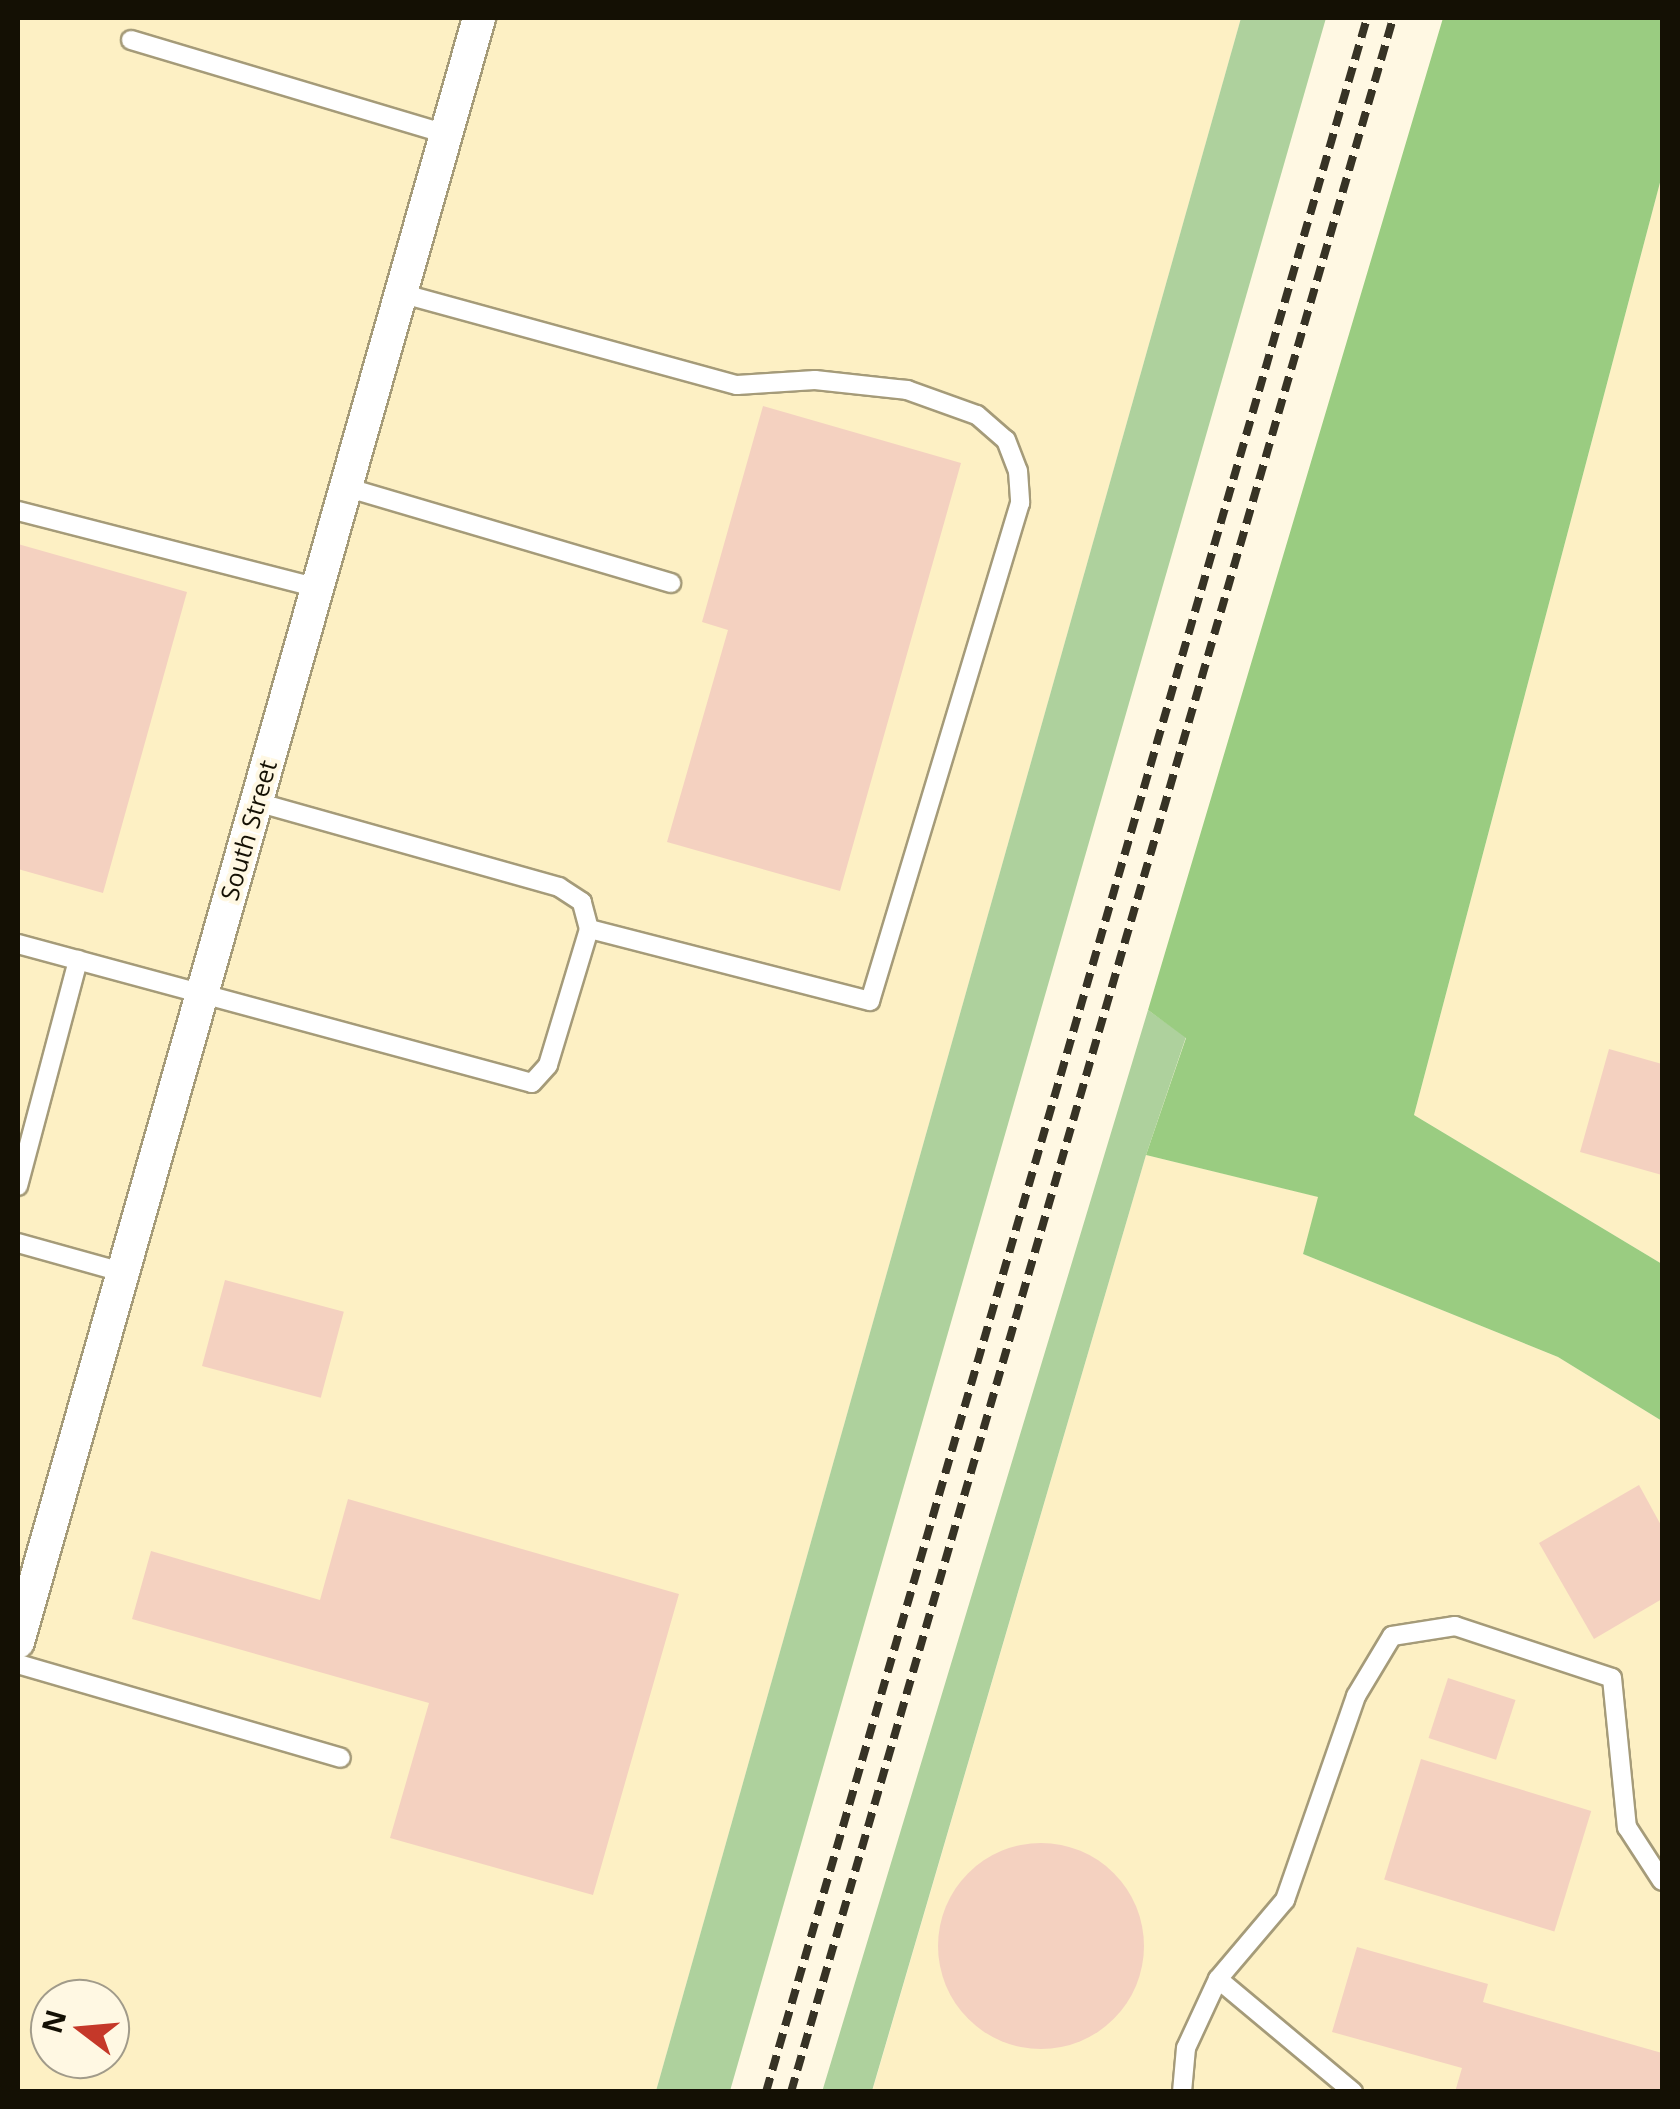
<!DOCTYPE html>
<style>
body{margin:0}
#map{position:relative;width:1680px;height:2109px;overflow:hidden;background:#fff8e3;font-family:"Open Sans",sans-serif}
div>[style]{position:absolute}
.built>*{inset:0;background:#fdf0c4}
.green>*{inset:0;background:#aed19d}
.forest>*{inset:0;background:#9acc81}
.building>*{inset:0;background:#f4d1c0;transform-origin:0 0}
.round{border-radius:50%}
.roads{filter:drop-shadow(2px 0 #a59b79) drop-shadow(-2px 0 #a59b79) drop-shadow(0 2px #a59b79) drop-shadow(0 -2px #a59b79)}
.lane>*{height:18px;margin:-9px;padding:0 9px;transform-origin:9px;border-radius:9px;background:#fff}
.street>*{height:32px;margin:-16px;padding:0 16px;transform-origin:16px;border-radius:16px;background:#fff}
.rail>*{height:8px;margin-top:-4px;transform-origin:0;background:repeating-linear-gradient(90deg,#373325 0 15px,transparent 0 23px)}
span{translate:-50% -50%;white-space:nowrap;text-align:center;line-height:1.15;-webkit-text-stroke:8px #fff8e3;paint-order:stroke}
.street-label{font-size:25px;color:#141004}
.frame{position:absolute;inset:0;border:20px solid #141004;pointer-events:none}
.north{position:absolute;left:30px;top:1979px;width:100px;height:100px;box-sizing:border-box;background:#fff8e3;border:2px solid #a19b8a;border-radius:50%;rotate:286deg;font-size:28px;font-weight:700;line-height:40px;text-align:center;color:#141004}
.north::after{content:'';display:block;margin:auto;width:35px;height:45px;background:#c53829;clip-path:polygon(50% 0,100% 100%,50% 72%,0 100%)}
</style>
<div id="map">
<div class="built">
<i style="clip-path:polygon(evenodd,18px 18px,1241px 18px,656px 2091px,18px 2091px,18px 18px,50px 1999px,110px 1999px,110px 2059px,50px 2059px,50px 1999px)"></i>
<i style="clip-path:polygon(1662px 175px,1662px 1264px,1414px 1115px)"></i>
<i style="clip-path:polygon(1146px 1155px,1319px 1197px,1303px 1254px,1558px 1357px,1662px 1421px,1662px 2091px,872px 2092px)"></i>
</div>
<div class="green">
<i style="clip-path:polygon(1241px 18px,1326px 18px,730px 2091px,656px 2091px)"></i>
<i style="clip-path:polygon(1148px 1010px,1186px 1037px,1146px 1155px,872px 2091px,822px 2092px)"></i>
</div>
<div class="forest">
<i style="clip-path:polygon(1443px 18px,1662px 18px,1662px 175px,1414px 1115px,1662px 1264px,1662px 1421px,1558px 1357px,1303px 1254px,1318px 1197px,1146px 1155px,1186px 1038px,1148px 1010px)"></i>
</div>
<div class="building">
<i style="clip-path:polygon(763px 406px,961px 463px,840px 891px,667px 842px,728px 630px,702px 622px)"></i>
<i style="clip-path:polygon(18px 544px,187px 592px,103px 893px,18px 869px)"></i>
<i style="clip-path:polygon(1609px 1049px,1662px 1064px,1662px 1175px,1580px 1152px)"></i>
<i style="left:225px;top:1280px;width:123px;height:89px;rotate:15deg"></i>
<i style="clip-path:polygon(1639px 1485px,1662px 1527px,1662px 1599px,1594px 1639px,1539px 1543px)"></i>
<i style="clip-path:polygon(348px 1499px,679px 1594px,593px 1895px,390px 1838px,429px 1703px,132px 1619px,151px 1551px,320px 1600px)"></i>
<i style="left:1448px;top:1678px;width:71px;height:63px;rotate:18deg"></i>
<i style="left:1421px;top:1759px;width:178px;height:126px;rotate:17deg"></i>
<i class="round" style="left:938px;top:1843px;width:206px;height:206px"></i>
<i style="clip-path:polygon(1357px 1947px,1488px 1984px,1483px 2002px,1662px 2053px,1662px 2092px,1455px 2092px,1462px 2068px,1332px 2032px)"></i>
</div>
<div class="roads">
<div class="lane">
<i style="left:131px;top:40px;width:329px;rotate:16.6deg"></i>
<i style="left:400px;top:293px;width:349px;rotate:15.3deg"></i>
<i style="left:737px;top:385px;width:78px;rotate:-3.7deg"></i>
<i style="left:815px;top:380px;width:93px;rotate:6.2deg"></i>
<i style="left:907px;top:390px;width:74px;rotate:19.7deg"></i>
<i style="left:977px;top:415px;width:38px;rotate:41deg"></i>
<i style="left:1006px;top:440px;width:33px;rotate:69deg"></i>
<i style="left:1018px;top:471px;width:32px;rotate:86deg"></i>
<i style="left:1020px;top:503px;width:520px;rotate:106.76deg"></i>
<i style="left:870px;top:1001px;width:290px;rotate:-165.6deg"></i>
<i style="left:345px;top:487px;width:340px;rotate:16.4deg"></i>
<i style="left:18px;top:511px;width:309px;rotate:14.4deg"></i>
<i style="left:18px;top:944px;width:532px;rotate:15.13deg"></i>
<i style="left:532px;top:1083px;width:24px;rotate:-48deg"></i>
<i style="left:548px;top:1065px;width:142px;rotate:-73.2deg"></i>
<i style="left:589px;top:929px;width:28px;rotate:-105deg"></i>
<i style="left:582px;top:902px;width:27px;rotate:-147deg"></i>
<i style="left:559px;top:887px;width:315px;rotate:-164.3deg"></i>
<i style="left:18px;top:1186px;width:234px;rotate:-75.1deg"></i>
<i style="left:18px;top:1243px;width:108px;rotate:15.6deg"></i>
<i style="left:18px;top:1664px;width:336px;rotate:16.2deg"></i>
<i style="left:1218px;top:1979px;width:176px;rotate:39.9deg"></i>
<i style="left:1182px;top:2092px;width:44px;rotate:-84.8deg"></i>
<i style="left:1186px;top:2048px;width:76px;rotate:-65.1deg"></i>
<i style="left:1218px;top:1979px;width:104px;rotate:-49.7deg"></i>
<i style="left:1285px;top:1900px;width:216px;rotate:-70.8deg"></i>
<i style="left:1356px;top:1696px;width:70px;rotate:-59deg"></i>
<i style="left:1392px;top:1636px;width:64px;rotate:-9deg"></i>
<i style="left:1455px;top:1626px;width:165px;rotate:18.3deg"></i>
<i style="left:1612px;top:1678px;width:150px;rotate:84.3deg"></i>
<i style="left:1627px;top:1827px;width:64px;rotate:57.1deg"></i>
</div>
<div class="street">
<i style="left:18px;top:1642px;width:1688px;rotate:-74.15deg"></i>
</div>
</div>
<div class="rail">
<i style="left:766px;top:2092px;width:2159px;rotate:-73.84deg"></i>
<i style="left:791px;top:2092px;width:2160px;rotate:-73.81deg"></i>
</div>
<div class="street-label">
<span style="left:248px;top:830px;rotate:-74deg">South Street</span>
</div>
<div class="frame"></div>
<div class="north">N</div>
</div>
